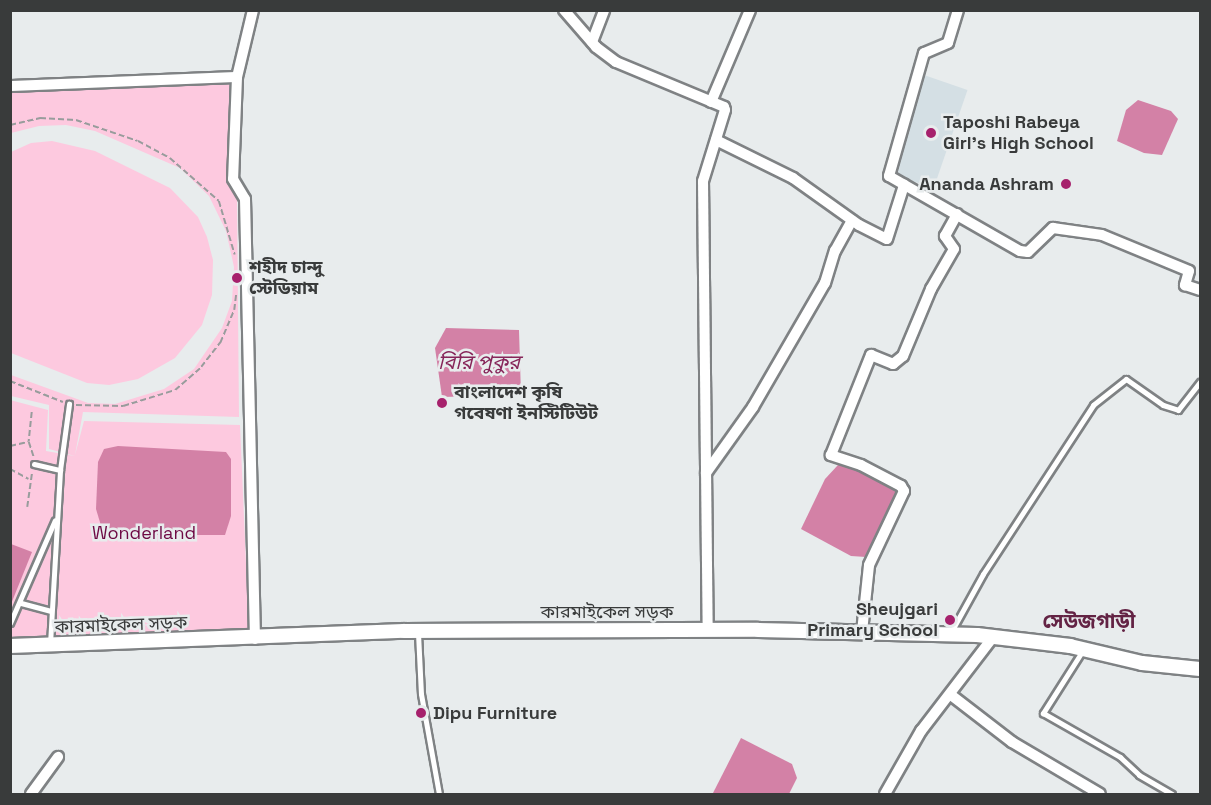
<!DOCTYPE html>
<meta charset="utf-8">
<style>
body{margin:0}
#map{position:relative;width:1211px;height:805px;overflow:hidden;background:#e8eced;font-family:"Space Grotesk","Noto Sans Bengali",sans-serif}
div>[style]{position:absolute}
.built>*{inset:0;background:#d4dfe4;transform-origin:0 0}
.green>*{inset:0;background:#fdc9df}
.water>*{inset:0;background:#d381a6}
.path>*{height:1.5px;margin-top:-0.75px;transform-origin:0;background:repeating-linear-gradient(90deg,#989c9c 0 6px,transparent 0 9px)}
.roads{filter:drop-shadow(2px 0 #7f8284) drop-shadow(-2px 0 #7f8284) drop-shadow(0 2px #7f8284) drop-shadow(0 -2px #7f8284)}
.lane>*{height:5px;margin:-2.5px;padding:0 2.5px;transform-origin:2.5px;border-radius:2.5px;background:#fff}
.street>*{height:10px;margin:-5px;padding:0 5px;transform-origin:5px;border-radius:5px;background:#fff}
.secondary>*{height:14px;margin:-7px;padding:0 7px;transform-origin:7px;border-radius:7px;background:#fff}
.dots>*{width:16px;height:16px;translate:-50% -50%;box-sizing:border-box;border:3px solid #e8eced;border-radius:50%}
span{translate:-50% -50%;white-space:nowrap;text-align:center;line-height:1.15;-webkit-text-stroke:5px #e8eced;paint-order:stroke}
.poi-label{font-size:18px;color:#393b3b;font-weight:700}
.left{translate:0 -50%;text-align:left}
.right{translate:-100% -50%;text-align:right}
.park-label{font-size:18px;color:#6e0944}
.street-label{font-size:18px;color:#393b3b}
.water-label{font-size:20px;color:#862559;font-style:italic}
.neighbourhood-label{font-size:20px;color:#632344;font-weight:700}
.frame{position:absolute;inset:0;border:12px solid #393b3b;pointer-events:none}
</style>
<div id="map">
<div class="built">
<i style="left:924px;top:75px;width:46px;height:104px;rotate:19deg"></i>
</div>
<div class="green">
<i style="clip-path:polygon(234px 80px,229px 180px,237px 198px,239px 417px,83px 412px,75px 455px,84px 421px,240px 425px,249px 633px,11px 639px,10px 400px,48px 410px,46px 451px,75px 456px,49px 449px,49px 405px,11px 396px,11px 375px,88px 403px,115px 404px,164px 389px,194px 369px,222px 328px,232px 301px,234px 267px,226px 231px,209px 196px,180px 168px,95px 131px,66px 125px,39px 126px,11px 133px,11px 91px)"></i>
<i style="clip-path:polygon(52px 141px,95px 151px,170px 188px,198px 217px,207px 237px,213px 260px,212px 295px,202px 325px,175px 358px,138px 379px,109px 385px,87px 383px,11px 353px,11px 152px,31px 143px)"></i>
</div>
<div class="water">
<i style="clip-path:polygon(1138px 100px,1171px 111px,1178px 119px,1162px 155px,1144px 153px,1117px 141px,1126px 110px)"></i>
<i style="clip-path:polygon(446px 328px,519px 330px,521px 395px,442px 397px,435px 348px)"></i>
<i style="clip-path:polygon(118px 446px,226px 452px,231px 459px,231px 516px,225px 535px,120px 535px,102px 529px,96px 509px,98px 462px,104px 449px)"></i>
<i style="clip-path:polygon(846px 464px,893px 485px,898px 492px,866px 557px,851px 556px,801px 529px,825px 479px,838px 465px)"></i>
<i style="clip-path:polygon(11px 544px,32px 552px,11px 604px)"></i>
<i style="clip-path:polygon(741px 738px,792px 764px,797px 778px,789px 794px,713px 793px)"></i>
</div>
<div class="path">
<i style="left:10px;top:125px;width:31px;rotate:-13deg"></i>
<i style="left:40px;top:118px;width:36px;rotate:3deg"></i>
<i style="left:76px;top:120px;width:65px;rotate:18.7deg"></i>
<i style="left:138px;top:141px;width:36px;rotate:28deg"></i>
<i style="left:170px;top:158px;width:65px;rotate:41.3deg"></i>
<i style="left:219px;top:201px;width:56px;rotate:73.5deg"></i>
<i style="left:10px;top:381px;width:57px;rotate:21.6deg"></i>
<i style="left:76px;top:405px;width:47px;rotate:1.2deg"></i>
<i style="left:123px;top:406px;width:54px;rotate:-17.1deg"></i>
<i style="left:175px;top:390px;width:35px;rotate:-41deg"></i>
<i style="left:201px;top:367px;width:31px;rotate:-52deg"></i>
<i style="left:220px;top:343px;width:36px;rotate:-67deg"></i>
<i style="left:234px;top:310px;width:17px;rotate:-83deg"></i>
<i style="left:32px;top:412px;width:30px;rotate:96deg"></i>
<i style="left:29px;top:442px;width:16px;rotate:72deg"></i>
<i style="left:10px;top:446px;width:18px;rotate:-13deg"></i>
<i style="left:10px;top:449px;width:13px;rotate:90deg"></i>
<i style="left:10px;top:469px;width:21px;rotate:28deg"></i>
<i style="left:27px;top:507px;width:36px;rotate:-82deg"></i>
</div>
<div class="roads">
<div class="lane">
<i style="left:34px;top:464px;width:27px;rotate:13deg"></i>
<i style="left:21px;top:603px;width:31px;rotate:15deg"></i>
<i style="left:10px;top:623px;width:112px;rotate:-66.4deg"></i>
<i style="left:951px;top:632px;width:66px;rotate:-61.1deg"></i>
<i style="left:983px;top:574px;width:202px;rotate:-56.9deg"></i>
<i style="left:1093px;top:405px;width:42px;rotate:-38.2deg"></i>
<i style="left:1126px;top:379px;width:45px;rotate:35.1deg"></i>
<i style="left:1163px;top:405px;width:16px;rotate:18deg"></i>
<i style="left:1178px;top:410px;width:36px;rotate:-52deg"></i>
<i style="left:418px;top:633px;width:61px;rotate:87.2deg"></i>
<i style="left:421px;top:694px;width:102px;rotate:79.8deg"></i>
<i style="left:50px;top:644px;width:174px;rotate:-86.7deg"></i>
<i style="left:60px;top:470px;width:67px;rotate:-82.2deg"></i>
<i style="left:1083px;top:650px;width:75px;rotate:122.4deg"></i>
<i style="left:1043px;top:713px;width:89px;rotate:29.7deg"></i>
<i style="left:1120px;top:757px;width:26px;rotate:43deg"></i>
<i style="left:1139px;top:775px;width:38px;rotate:30deg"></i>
</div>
<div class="street">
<i style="left:253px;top:10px;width:69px;rotate:103.4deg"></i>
<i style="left:237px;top:77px;width:102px;rotate:92.2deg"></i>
<i style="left:233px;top:179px;width:23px;rotate:59deg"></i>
<i style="left:245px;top:199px;width:440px;rotate:88.7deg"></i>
<i style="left:564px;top:10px;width:49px;rotate:49.1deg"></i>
<i style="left:596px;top:47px;width:25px;rotate:37deg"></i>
<i style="left:616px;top:62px;width:117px;rotate:22.6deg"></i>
<i style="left:724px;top:107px;width:3px;rotate:72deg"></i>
<i style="left:725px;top:110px;width:74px;rotate:107.2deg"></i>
<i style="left:703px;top:181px;width:449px;rotate:89.4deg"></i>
<i style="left:958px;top:10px;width:34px;rotate:107deg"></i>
<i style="left:948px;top:43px;width:26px;rotate:157deg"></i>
<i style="left:924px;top:53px;width:128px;rotate:105.9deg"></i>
<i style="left:889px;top:176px;width:151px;rotate:29.8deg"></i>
<i style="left:1020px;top:251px;width:8px;rotate:7deg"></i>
<i style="left:1028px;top:252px;width:35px;rotate:-44deg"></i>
<i style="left:1053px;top:228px;width:49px;rotate:8.1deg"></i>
<i style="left:1102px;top:235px;width:94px;rotate:22.5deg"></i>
<i style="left:1189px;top:271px;width:15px;rotate:106deg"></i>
<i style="left:1185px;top:285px;width:16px;rotate:18deg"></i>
<i style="left:592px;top:42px;width:34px;rotate:-69deg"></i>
<i style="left:10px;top:86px;width:227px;rotate:-2.3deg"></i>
<i style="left:711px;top:102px;width:100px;rotate:-67deg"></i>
<i style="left:716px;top:140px;width:86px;rotate:26.3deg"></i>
<i style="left:793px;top:178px;width:81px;rotate:35.5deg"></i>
<i style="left:859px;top:225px;width:31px;rotate:27deg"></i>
<i style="left:887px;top:239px;width:57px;rotate:-72.5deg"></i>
<i style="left:706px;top:473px;width:81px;rotate:-54.5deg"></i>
<i style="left:753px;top:407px;width:143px;rotate:-59.9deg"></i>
<i style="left:825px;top:283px;width:34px;rotate:-73deg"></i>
<i style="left:835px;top:251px;width:35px;rotate:-61deg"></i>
<i style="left:862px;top:632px;width:67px;rotate:-84deg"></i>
<i style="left:869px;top:565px;width:82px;rotate:-64.7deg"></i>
<i style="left:904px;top:491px;width:6px;rotate:-121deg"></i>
<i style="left:901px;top:486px;width:45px;rotate:-152.3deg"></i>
<i style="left:861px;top:465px;width:32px;rotate:-162deg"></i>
<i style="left:831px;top:455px;width:108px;rotate:-68.2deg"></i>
<i style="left:871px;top:355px;width:24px;rotate:22deg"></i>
<i style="left:893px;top:364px;width:13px;rotate:-39deg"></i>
<i style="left:903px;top:356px;width:73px;rotate:-67.3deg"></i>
<i style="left:931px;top:289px;width:46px;rotate:-60.1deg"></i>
<i style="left:954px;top:249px;width:16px;rotate:-125deg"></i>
<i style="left:945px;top:236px;width:25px;rotate:-61deg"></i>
<i style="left:951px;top:695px;width:77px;rotate:37.6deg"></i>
<i style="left:1012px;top:742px;width:102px;rotate:30.6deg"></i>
<i style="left:31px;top:794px;width:46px;rotate:-53.9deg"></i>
<i style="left:885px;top:794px;width:73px;rotate:-60.3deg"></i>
<i style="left:921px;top:731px;width:120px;rotate:-52.5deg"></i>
</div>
<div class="secondary">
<i style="left:10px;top:646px;width:394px;rotate:-2.2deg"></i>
<i style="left:404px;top:631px;width:354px;rotate:-0.2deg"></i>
<i style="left:758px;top:630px;width:219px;rotate:1.3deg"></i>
<i style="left:977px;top:635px;width:94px;rotate:6.7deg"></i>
<i style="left:1070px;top:646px;width:74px;rotate:13.3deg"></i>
<i style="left:1142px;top:663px;width:58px;rotate:5.9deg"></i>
</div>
</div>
<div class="dots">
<i style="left:931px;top:133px;background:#a6216c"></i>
<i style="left:1066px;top:184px;background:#a6216c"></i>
<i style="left:237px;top:278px;background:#a6216c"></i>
<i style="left:442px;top:403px;background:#a6216c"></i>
<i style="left:950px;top:620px;background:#a6216c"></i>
<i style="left:421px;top:713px;background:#a6216c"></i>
</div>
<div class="poi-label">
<span class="left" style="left:943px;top:133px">Taposhi Rabeya<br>Girl's High School</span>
<span class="right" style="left:1054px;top:184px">Ananda Ashram</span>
<span class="left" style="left:249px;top:278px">শহীদ চান্দু<br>স্টেডিয়াম</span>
<span class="left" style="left:454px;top:403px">বাংলাদেশ কৃষি<br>গবেষণা ইনস্টিটিউট</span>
<span class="right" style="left:938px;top:620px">Sheujgari<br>Primary School</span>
<span class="left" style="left:433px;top:713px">Dipu Furniture</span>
</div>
<div class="park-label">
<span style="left:144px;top:533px">Wonderland</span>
</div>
<div class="street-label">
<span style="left:607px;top:612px">কারমাইকেল সড়ক</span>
<span style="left:121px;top:625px;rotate:-2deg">কারমাইকেল সড়ক</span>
</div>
<div class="water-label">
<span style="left:479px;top:362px">বিরি পুকুর</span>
</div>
<div class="neighbourhood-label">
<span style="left:1089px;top:621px">সেউজগাড়ী</span>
</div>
<div class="frame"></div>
</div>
